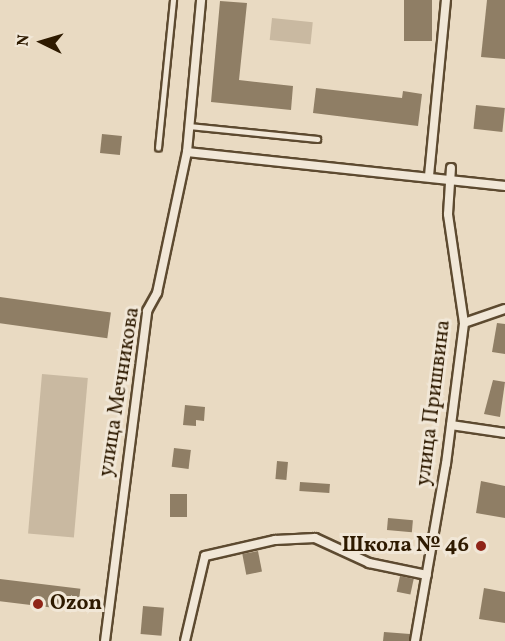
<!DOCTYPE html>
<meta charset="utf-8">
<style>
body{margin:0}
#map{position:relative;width:505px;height:641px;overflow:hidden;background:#e9dac2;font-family:Vollkorn,serif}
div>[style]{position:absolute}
.green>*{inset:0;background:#c9b9a1;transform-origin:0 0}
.building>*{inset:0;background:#8f7e65;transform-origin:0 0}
.roads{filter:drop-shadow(2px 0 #5d4a30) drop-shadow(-2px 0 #5d4a30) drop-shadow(0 2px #5d4a30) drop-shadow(0 -2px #5d4a30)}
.lane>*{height:4.5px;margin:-2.25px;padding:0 2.25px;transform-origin:2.25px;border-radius:2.25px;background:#f1e7d7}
.street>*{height:8px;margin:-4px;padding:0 4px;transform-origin:4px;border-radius:4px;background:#f1e7d7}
.dots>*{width:16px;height:16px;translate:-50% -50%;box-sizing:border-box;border:3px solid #f1e7d7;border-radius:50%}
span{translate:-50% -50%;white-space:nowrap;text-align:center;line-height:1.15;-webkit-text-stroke:6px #f1e7d7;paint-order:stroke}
.street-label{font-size:21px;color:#2e1a00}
.poi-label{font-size:21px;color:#2e1a00;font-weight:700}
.right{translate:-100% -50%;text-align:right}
.left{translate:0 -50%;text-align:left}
.north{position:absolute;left:12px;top:12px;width:60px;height:60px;-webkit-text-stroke:4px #f1e7d7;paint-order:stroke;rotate:275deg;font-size:16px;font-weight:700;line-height:24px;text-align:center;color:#2e1a00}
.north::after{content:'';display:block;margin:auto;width:21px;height:27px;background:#2e1a00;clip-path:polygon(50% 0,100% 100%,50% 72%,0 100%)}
</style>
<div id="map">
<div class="green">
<i style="left:272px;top:18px;width:41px;height:22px;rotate:6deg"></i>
<i style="left:42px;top:374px;width:46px;height:160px;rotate:5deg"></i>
</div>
<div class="building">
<i style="left:404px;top:0;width:28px;height:41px"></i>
<i style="clip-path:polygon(487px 0,505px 0,505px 59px,481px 57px)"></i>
<i style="clip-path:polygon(220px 1px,247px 3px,239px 80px,293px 86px,291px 110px,211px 102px)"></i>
<i style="clip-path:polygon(316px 88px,402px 98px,403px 91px,422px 94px,418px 126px,313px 113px)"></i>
<i style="left:476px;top:105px;width:29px;height:24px;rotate:6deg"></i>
<i style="left:102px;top:134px;width:20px;height:19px;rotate:6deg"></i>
<i style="left:0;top:297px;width:112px;height:26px;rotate:8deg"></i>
<i style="clip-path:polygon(497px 323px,505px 324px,505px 354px,492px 352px)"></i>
<i style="clip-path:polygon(493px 380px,505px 382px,500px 417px,484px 414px)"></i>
<i style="clip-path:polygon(185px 405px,205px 407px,204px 421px,196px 420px,196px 426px,183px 425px)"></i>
<i style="left:174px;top:448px;width:17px;height:19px;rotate:7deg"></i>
<i style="left:277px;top:461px;width:11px;height:18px;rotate:5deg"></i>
<i style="clip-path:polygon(481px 481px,505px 486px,505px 518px,476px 513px)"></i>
<i style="left:300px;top:482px;width:30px;height:9px;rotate:4deg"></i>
<i style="left:170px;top:494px;width:17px;height:23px"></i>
<i style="left:388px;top:518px;width:25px;height:12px;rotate:5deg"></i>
<i style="left:258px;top:551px;width:21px;height:16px;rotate:79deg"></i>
<i style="left:400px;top:576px;width:14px;height:16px;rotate:12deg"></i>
<i style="left:0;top:579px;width:81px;height:22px;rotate:7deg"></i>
<i style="clip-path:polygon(484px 588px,505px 592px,505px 623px,479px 619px)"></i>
<i style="left:143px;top:606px;width:21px;height:28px;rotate:5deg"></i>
<i style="clip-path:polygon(384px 632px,410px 634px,409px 641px,383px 641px)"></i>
</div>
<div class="roads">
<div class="lane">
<i style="left:189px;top:126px;width:129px;rotate:5.8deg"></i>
<i style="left:158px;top:148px;width:149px;rotate:-84.2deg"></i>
</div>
<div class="street">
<i style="left:187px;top:152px;width:320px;rotate:6.1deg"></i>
<i style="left:429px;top:176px;width:177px;rotate:-84.5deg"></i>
<i style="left:464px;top:323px;width:43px;rotate:-18.9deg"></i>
<i style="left:451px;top:425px;width:55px;rotate:8.4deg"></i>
<i style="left:105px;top:641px;width:333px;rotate:-82.7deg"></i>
<i style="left:147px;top:311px;width:21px;rotate:-61deg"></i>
<i style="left:157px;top:293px;width:144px;rotate:-78deg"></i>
<i style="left:187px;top:152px;width:153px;rotate:-84.7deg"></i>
<i style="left:185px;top:641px;width:87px;rotate:-76.8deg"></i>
<i style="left:205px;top:556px;width:72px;rotate:-12.9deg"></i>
<i style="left:275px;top:540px;width:40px;rotate:-2.9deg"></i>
<i style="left:315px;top:538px;width:60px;rotate:24.8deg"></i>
<i style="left:369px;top:563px;width:59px;rotate:11.7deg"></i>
<i style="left:415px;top:641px;width:180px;rotate:-80.1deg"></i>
<i style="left:446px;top:464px;width:142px;rotate:-82.7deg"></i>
<i style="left:464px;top:323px;width:110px;rotate:-98.4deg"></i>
<i style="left:448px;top:214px;width:46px;rotate:-86.3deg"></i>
</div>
</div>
<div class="dots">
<i style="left:481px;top:546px;background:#8f2418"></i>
<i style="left:38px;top:604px;background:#8f2418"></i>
</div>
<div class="street-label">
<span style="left:120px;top:392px;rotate:-81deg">улица Мечникова</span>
<span style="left:434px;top:403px;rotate:-83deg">улица Пришвина</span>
</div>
<div class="poi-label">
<span class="right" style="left:469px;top:546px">Школа № 46</span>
<span class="left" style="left:50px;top:604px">Ozon</span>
</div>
<div class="north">N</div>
</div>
